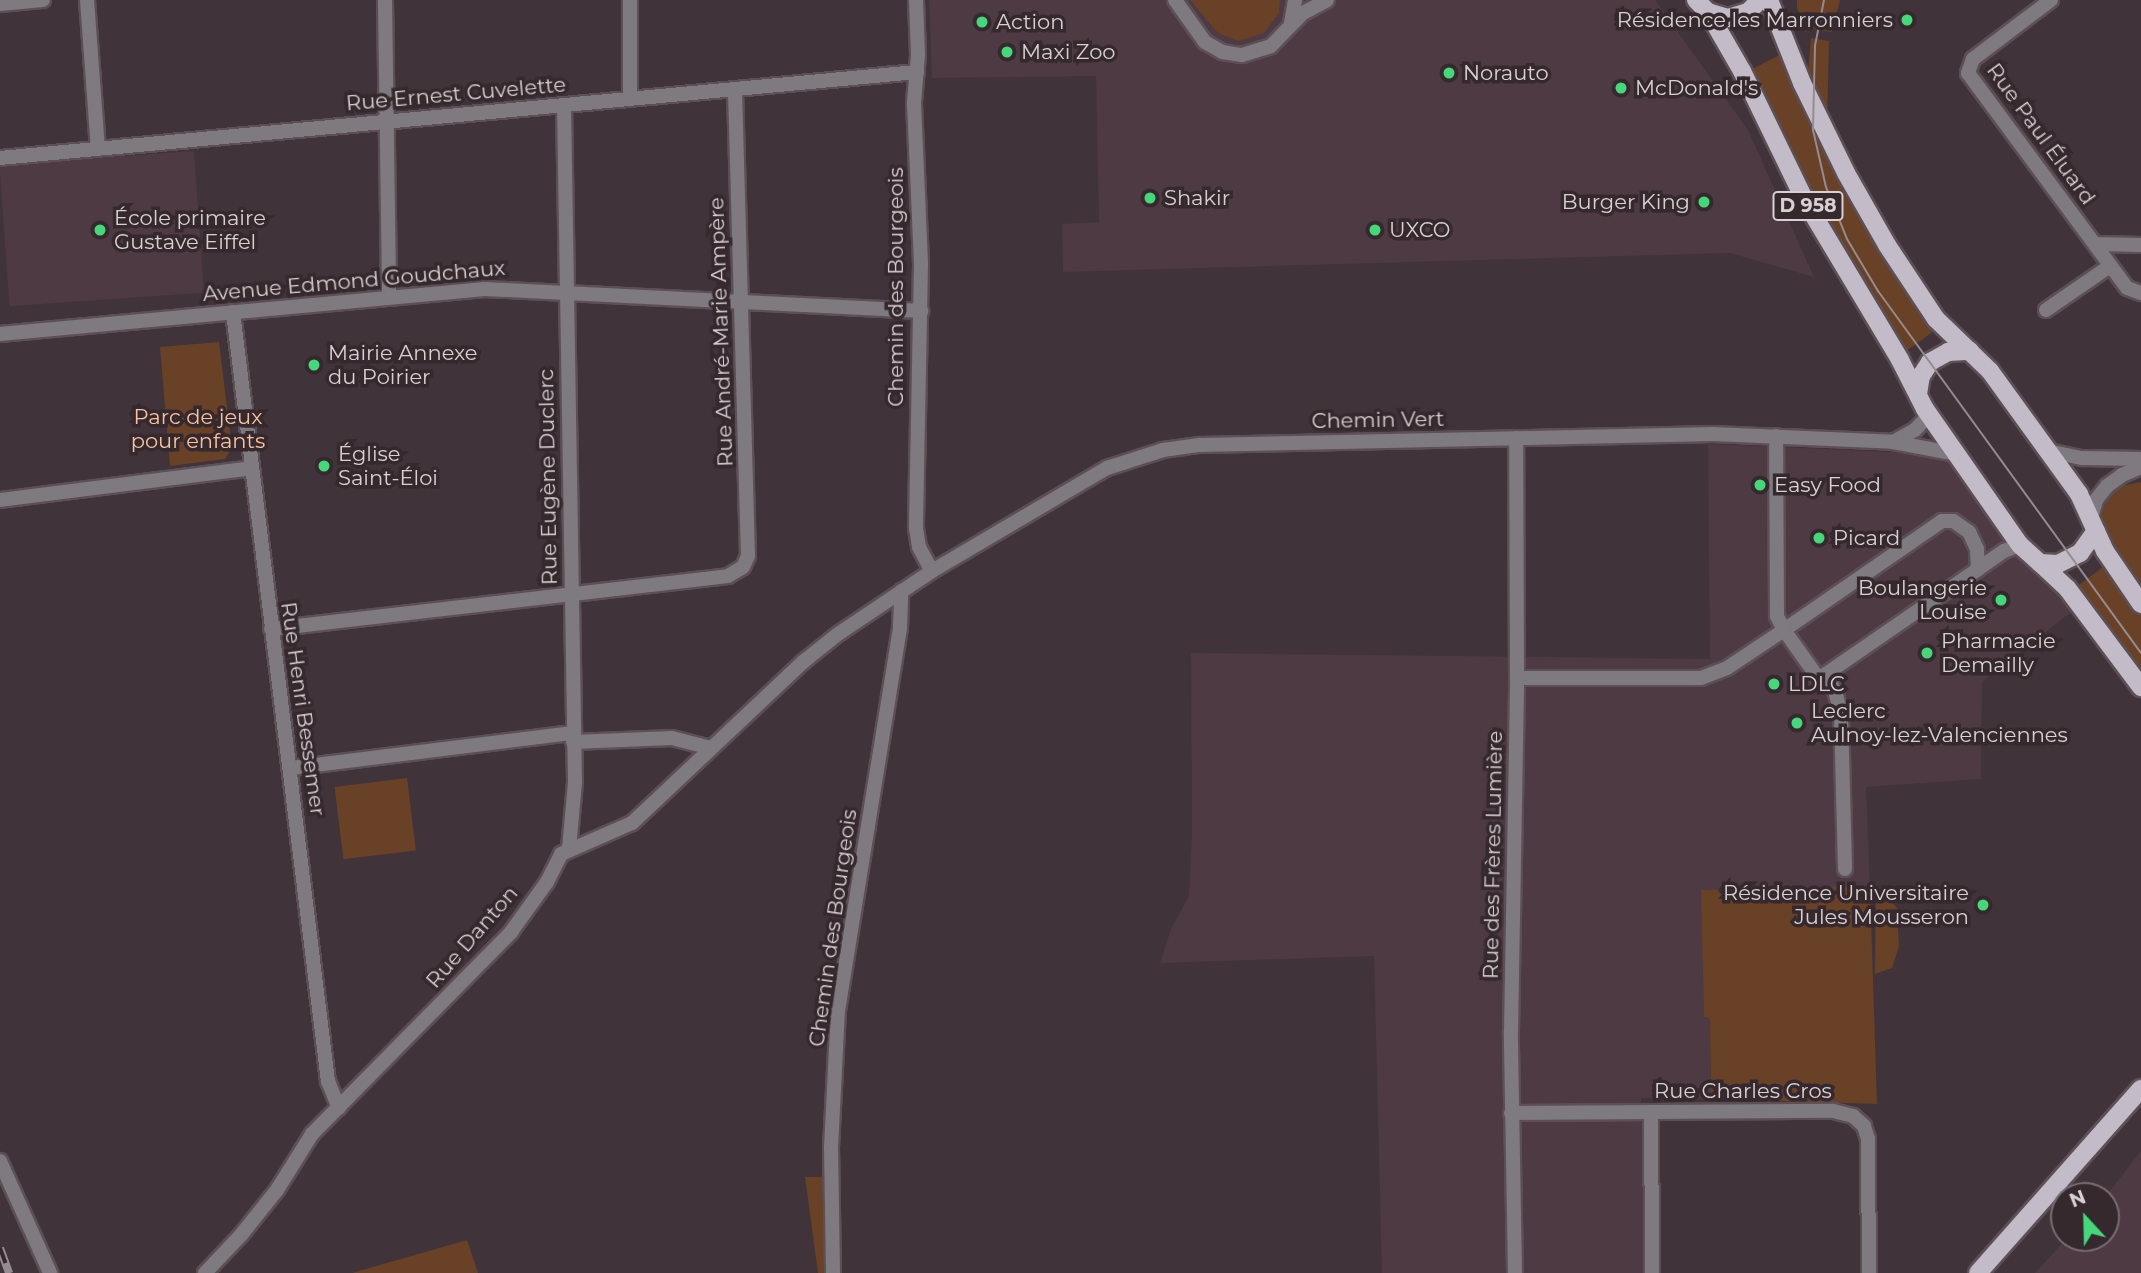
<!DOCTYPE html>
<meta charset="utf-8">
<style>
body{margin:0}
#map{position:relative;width:2141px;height:1273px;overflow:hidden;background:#403339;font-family:Montserrat,sans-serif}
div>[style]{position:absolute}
.built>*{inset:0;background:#4d3a43;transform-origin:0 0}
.green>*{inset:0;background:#684127;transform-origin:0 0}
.roads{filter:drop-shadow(2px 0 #5c4f55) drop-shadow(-2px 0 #5c4f55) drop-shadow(0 2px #5c4f55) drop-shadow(0 -2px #5c4f55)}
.minor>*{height:14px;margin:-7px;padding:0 7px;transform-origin:7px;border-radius:7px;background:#7e7a7f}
.tertiary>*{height:14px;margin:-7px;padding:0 7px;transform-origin:7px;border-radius:7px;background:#7e7a7f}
.primary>*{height:18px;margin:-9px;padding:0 9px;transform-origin:9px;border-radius:9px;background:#c3bbc7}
.tram>*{height:2px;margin:-1px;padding:0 1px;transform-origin:1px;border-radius:1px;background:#958b90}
.rail>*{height:8px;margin-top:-4px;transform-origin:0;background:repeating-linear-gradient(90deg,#35292e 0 16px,#958b90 0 32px);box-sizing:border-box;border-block:2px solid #958b90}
.dots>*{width:19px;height:19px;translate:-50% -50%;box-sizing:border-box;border:4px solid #35292e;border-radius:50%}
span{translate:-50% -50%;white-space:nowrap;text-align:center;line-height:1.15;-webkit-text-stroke:7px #35292e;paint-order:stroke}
.shield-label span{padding:2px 5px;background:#35292e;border:2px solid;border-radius:5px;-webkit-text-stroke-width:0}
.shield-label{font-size:19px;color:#d9d0d4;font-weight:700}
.poi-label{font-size:21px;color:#d9d0d4}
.right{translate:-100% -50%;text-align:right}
.left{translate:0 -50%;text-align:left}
.street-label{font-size:21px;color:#d9d0d4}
.park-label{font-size:21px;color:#f7c29f}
.north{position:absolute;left:2050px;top:1182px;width:70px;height:70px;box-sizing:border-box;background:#35292e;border:2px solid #776c70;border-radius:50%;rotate:338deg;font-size:19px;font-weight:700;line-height:28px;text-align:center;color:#d9d0d4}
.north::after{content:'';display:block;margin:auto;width:24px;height:32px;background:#45d77a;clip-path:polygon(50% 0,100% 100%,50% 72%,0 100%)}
</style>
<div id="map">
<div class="built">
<i style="clip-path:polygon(929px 0,1655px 0,1748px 130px,1814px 277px,1730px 253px,1063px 272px,1062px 224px,1099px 222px,1096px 76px,932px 78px)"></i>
<i style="left:194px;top:151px;width:142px;height:195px;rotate:86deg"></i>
<i style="clip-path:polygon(1708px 444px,1896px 452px,1951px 459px,2018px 558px,2050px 580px,2076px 608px,1982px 682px,1981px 779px,1866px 787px,1870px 886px,1702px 891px,1704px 1017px,1710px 1018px,1711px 1099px,1641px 1098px,1646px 1273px,1382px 1273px,1374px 956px,1160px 963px,1171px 929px,1189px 896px,1192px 832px,1191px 653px,1710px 659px)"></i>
<i style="clip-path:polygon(2141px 1151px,2141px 1273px,2035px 1273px,2067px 1238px,2106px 1238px,2106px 1196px)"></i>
</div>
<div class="green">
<i style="clip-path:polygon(1190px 0,1280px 0,1279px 13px,1264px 33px,1238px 41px,1218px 33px)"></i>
<i style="clip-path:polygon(1797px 0,1840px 0,1832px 32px,1812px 29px,1805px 32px,1797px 8px)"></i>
<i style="clip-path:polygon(1811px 38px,1829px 41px,1827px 125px,1807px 82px)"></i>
<i style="clip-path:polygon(1783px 53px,1937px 329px,1902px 354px,1837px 249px,1747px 72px)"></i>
<i style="clip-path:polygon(219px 342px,232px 448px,225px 459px,170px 466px,160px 347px)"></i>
<i style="clip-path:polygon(2141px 482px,2141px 594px,2105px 535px,2101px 516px,2111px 488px)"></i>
<i style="clip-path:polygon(2108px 563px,2141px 612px,2141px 678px,2074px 589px)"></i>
<i style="left:407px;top:778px;width:73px;height:73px;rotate:83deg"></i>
<i style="clip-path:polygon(1876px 884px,1897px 908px,1899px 946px,1892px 968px,1875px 974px)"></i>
<i style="clip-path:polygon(1870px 886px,1877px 1104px,1711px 1099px,1710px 1018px,1704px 1017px,1701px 890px)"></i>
<i style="clip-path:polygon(805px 1177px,838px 1177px,842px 1273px,818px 1273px)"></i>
<i style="clip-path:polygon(467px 1240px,478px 1273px,352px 1273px)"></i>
</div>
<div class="roads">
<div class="minor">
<i style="left:87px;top:0;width:149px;rotate:85.8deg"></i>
<i style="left:385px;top:0;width:297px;rotate:89.2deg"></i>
<i style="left:630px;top:0;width:99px;rotate:90deg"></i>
<i style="left:916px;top:0;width:55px;rotate:87.9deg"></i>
<i style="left:918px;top:55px;width:48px;rotate:94.8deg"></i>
<i style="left:914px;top:103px;width:160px;rotate:87.5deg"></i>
<i style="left:921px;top:263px;width:265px;rotate:91.1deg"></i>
<i style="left:916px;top:528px;width:19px;rotate:81deg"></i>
<i style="left:919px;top:547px;width:27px;rotate:62deg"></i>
<i style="left:1175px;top:0;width:52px;rotate:54.5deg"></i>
<i style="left:1205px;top:42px;width:20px;rotate:30deg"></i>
<i style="left:1222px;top:52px;width:20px;rotate:9deg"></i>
<i style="left:1242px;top:55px;width:30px;rotate:-17deg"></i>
<i style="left:1271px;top:46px;width:46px;rotate:-45.9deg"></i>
<i style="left:1303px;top:13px;width:27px;rotate:-28deg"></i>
<i style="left:2051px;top:0;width:98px;rotate:142.9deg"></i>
<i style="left:1973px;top:59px;width:15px;rotate:110deg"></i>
<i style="left:1968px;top:73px;width:267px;rotate:53.5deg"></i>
<i style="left:2127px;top:288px;width:15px;rotate:20deg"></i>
<i style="left:0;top:4px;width:43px;rotate:-5.3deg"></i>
<i style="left:1291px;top:23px;width:23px;rotate:-80deg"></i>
<i style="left:564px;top:105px;width:677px;rotate:89.07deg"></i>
<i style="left:575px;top:782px;width:67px;rotate:95.1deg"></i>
<i style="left:0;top:158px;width:921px;rotate:-5.36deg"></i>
<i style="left:2095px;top:244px;width:46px;rotate:1.2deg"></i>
<i style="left:2046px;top:310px;width:78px;rotate:-34.5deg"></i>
<i style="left:233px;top:312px;width:775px;rotate:82.96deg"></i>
<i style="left:328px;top:1081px;width:29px;rotate:68deg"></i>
<i style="left:0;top:334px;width:487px;rotate:-5.3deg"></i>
<i style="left:485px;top:289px;width:437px;rotate:2.9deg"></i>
<i style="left:1893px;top:442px;width:25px;rotate:-29deg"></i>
<i style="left:1915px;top:430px;width:21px;rotate:-47deg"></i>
<i style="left:2048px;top:451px;width:35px;rotate:12deg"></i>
<i style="left:2082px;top:458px;width:59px;rotate:1deg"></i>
<i style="left:0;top:500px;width:254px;rotate:-7.2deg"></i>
<i style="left:2091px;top:518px;width:19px;rotate:-74deg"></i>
<i style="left:2096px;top:500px;width:18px;rotate:-52deg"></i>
<i style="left:2107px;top:486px;width:19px;rotate:-36deg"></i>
<i style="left:2122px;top:475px;width:21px;rotate:-23deg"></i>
<i style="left:1978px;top:569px;width:20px;rotate:-93deg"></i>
<i style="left:1977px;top:549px;width:19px;rotate:-115deg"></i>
<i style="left:1969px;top:532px;width:19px;rotate:-145deg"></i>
<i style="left:1953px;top:521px;width:11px;rotate:180deg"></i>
<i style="left:1942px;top:521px;width:192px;rotate:145.4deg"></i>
<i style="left:1784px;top:630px;width:60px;rotate:54.5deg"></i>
<i style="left:1819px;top:679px;width:9px;rotate:-36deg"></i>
<i style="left:1826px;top:674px;width:185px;rotate:-34.6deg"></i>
<i style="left:1978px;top:569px;width:32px;rotate:-35deg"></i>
<i style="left:2004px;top:551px;width:17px;rotate:-21deg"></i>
<i style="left:271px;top:629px;width:460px;rotate:-6.6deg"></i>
<i style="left:728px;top:576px;width:17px;rotate:-31deg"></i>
<i style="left:743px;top:567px;width:12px;rotate:-66deg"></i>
<i style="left:748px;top:556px;width:467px;rotate:-91.6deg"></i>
<i style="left:1826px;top:674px;width:22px;rotate:63deg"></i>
<i style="left:1836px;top:694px;width:22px;rotate:77deg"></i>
<i style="left:1841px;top:715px;width:154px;rotate:88.5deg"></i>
<i style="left:1517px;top:678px;width:184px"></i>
<i style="left:1701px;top:678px;width:28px;rotate:-21deg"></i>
<i style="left:1727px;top:668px;width:69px;rotate:-33.7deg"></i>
<i style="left:1784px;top:630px;width:16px;rotate:-117deg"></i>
<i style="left:1777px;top:616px;width:180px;rotate:-90.3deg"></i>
<i style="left:573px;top:742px;width:99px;rotate:-2.3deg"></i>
<i style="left:672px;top:738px;width:40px;rotate:14.4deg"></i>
<i style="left:291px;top:768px;width:284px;rotate:-7.1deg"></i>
<i style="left:1651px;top:1112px;width:161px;rotate:89.6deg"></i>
<i style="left:1511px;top:1113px;width:322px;rotate:-0.4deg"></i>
<i style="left:1833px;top:1111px;width:21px;rotate:14deg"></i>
<i style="left:1853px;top:1116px;width:15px;rotate:42deg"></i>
<i style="left:1864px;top:1126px;width:14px;rotate:73deg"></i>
<i style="left:1868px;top:1139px;width:134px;rotate:89.6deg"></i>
<i style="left:205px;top:1273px;width:52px;rotate:-46.5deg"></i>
<i style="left:241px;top:1235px;width:58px;rotate:-51.3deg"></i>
<i style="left:277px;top:1190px;width:66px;rotate:-58deg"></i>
<i style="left:312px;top:1134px;width:284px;rotate:-45.4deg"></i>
<i style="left:511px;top:932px;width:62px;rotate:-54.2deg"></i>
<i style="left:547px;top:882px;width:31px;rotate:-63deg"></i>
<i style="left:561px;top:854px;width:77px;rotate:-23.6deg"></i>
<i style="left:632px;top:823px;width:235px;rotate:-43.3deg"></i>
<i style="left:803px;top:662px;width:45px;rotate:-38.7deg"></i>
<i style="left:838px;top:634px;width:113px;rotate:-33.8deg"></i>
<i style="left:932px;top:571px;width:203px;rotate:-30.5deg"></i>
<i style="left:1107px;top:468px;width:59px;rotate:-17.8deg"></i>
<i style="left:1163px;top:450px;width:37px;rotate:-8deg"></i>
<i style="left:1200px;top:445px;width:513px;rotate:-1.23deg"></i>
<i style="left:1713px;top:434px;width:180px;rotate:2.5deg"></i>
<i style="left:1893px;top:442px;width:64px;rotate:10.8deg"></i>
<i style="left:833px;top:1273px;width:125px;rotate:-90.9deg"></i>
<i style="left:831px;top:1148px;width:137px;rotate:-87.1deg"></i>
<i style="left:838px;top:1011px;width:388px;rotate:-80.8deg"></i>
<i style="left:900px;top:628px;width:37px;rotate:-88deg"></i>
<i style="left:1515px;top:1273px;width:241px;rotate:-91deg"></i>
<i style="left:1511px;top:1032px;width:354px;rotate:-89deg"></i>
<i style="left:1517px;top:678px;width:240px;rotate:-90.2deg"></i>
</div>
<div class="tertiary">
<i style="left:0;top:1161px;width:123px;rotate:65.9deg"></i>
</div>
<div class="primary">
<i style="left:1696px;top:0;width:17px;rotate:45deg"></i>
<i style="left:1708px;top:12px;width:21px;rotate:17deg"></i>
<i style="left:1728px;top:18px;width:21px;rotate:-17deg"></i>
<i style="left:1748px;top:12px;width:17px;rotate:-45deg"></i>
<i style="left:1769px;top:0;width:89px;rotate:68.3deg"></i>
<i style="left:1802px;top:83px;width:100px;rotate:63.9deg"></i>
<i style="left:1846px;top:173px;width:83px;rotate:60.3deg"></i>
<i style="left:1887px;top:245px;width:89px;rotate:56.5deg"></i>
<i style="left:1936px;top:319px;width:75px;rotate:43.9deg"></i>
<i style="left:1990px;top:371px;width:152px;rotate:54.1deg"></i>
<i style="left:2079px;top:494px;width:63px;rotate:65.5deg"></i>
<i style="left:2105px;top:551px;width:64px;rotate:55.8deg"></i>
<i style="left:1708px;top:12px;width:68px;rotate:60deg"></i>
<i style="left:1742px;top:71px;width:144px;rotate:64.1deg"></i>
<i style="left:1805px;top:201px;width:185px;rotate:59.1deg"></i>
<i style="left:1900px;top:360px;width:55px;rotate:63deg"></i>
<i style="left:1925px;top:409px;width:166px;rotate:55.1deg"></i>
<i style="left:2020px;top:545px;width:27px;rotate:42deg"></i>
<i style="left:2040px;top:563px;width:18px;rotate:3deg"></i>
<i style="left:2058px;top:564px;width:25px;rotate:-27deg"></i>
<i style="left:2080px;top:553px;width:27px;rotate:-54deg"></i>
<i style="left:1918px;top:394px;width:18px;rotate:-81deg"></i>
<i style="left:1921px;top:376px;width:17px;rotate:-57deg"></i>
<i style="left:1930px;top:362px;width:21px;rotate:-29deg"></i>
<i style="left:1948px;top:352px;width:22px;rotate:-3deg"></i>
<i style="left:2040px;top:563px;width:37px;rotate:43deg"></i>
<i style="left:2067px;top:588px;width:124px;rotate:53.2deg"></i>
<i style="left:1978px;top:1273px;width:246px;rotate:-48.5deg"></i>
</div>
</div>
<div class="tram">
<i style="left:1824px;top:0;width:47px;rotate:101.1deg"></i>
<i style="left:1815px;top:46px;width:84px;rotate:91.4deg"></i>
<i style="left:1813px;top:130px;width:58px;rotate:77.2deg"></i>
<i style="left:1826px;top:187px;width:56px;rotate:68deg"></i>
<i style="left:1847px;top:239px;width:61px;rotate:59.2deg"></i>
<i style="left:1878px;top:291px;width:447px;rotate:54deg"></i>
</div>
<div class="rail">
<i style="left:0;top:1248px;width:27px;rotate:70deg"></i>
</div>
<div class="dots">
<i style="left:1907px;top:20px;background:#45d77a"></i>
<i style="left:982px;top:22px;background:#45d77a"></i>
<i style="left:1007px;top:52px;background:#45d77a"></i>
<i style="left:1449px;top:73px;background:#45d77a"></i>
<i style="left:1621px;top:88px;background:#45d77a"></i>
<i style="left:1150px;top:198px;background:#45d77a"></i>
<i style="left:1704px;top:202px;background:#45d77a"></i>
<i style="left:100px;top:230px;background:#45d77a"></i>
<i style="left:1375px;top:230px;background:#45d77a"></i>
<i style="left:314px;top:365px;background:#45d77a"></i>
<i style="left:324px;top:466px;background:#45d77a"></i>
<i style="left:1760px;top:485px;background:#45d77a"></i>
<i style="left:1819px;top:538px;background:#45d77a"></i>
<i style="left:2001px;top:600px;background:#45d77a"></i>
<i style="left:1927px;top:653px;background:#45d77a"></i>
<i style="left:1774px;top:684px;background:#45d77a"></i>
<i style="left:1797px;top:723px;background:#45d77a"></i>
<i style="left:1983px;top:905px;background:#45d77a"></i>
</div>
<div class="shield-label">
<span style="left:1808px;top:206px">D 958</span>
</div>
<div class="poi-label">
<span class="right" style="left:1893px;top:20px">Résidence les Marronniers</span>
<span class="left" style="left:996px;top:22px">Action</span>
<span class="left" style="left:1021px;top:52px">Maxi Zoo</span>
<span class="left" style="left:1463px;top:73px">Norauto</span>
<span class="left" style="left:1635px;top:88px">McDonald's</span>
<span class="left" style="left:1164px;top:198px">Shakir</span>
<span class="right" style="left:1690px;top:202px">Burger King</span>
<span class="left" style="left:114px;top:230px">École primaire<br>Gustave Eiffel</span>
<span class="left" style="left:1389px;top:230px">UXCO</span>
<span class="left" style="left:328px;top:365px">Mairie Annexe<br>du Poirier</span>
<span class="left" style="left:338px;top:466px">Église<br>Saint-Éloi</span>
<span class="left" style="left:1774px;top:485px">Easy Food</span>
<span class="left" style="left:1833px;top:538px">Picard</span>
<span class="right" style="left:1987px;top:600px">Boulangerie<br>Louise</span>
<span class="left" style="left:1941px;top:653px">Pharmacie<br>Demailly</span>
<span class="left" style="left:1788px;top:684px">LDLC</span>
<span class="left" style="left:1811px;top:723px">Leclerc<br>Aulnoy-lez-Valenciennes</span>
<span class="right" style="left:1969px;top:905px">Résidence Universitaire<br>Jules Mousseron</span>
</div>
<div class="street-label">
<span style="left:456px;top:94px;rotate:-5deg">Rue Ernest Cuvelette</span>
<span style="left:2041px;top:134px;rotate:54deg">Rue Paul Éluard</span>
<span style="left:354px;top:281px;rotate:-5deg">Avenue Edmond Goudchaux</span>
<span style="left:896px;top:287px;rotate:-90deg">Chemin des Bourgeois</span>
<span style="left:721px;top:332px;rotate:-92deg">Rue André-Marie Ampère</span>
<span style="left:1378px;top:420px;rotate:-1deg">Chemin Vert</span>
<span style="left:548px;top:477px;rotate:-91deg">Rue Eugène Duclerc</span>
<span style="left:303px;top:709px;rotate:82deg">Rue Henri Bessemer</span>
<span style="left:1493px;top:855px;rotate:-89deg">Rue des Frères Lumière</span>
<span style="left:833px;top:928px;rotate:-82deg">Chemin des Bourgeois</span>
<span style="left:472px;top:937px;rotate:-49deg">Rue Danton</span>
<span style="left:1743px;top:1091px">Rue Charles Cros</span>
</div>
<div class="park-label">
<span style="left:198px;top:429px">Parc de jeux<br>pour enfants</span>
</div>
<div class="north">N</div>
</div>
